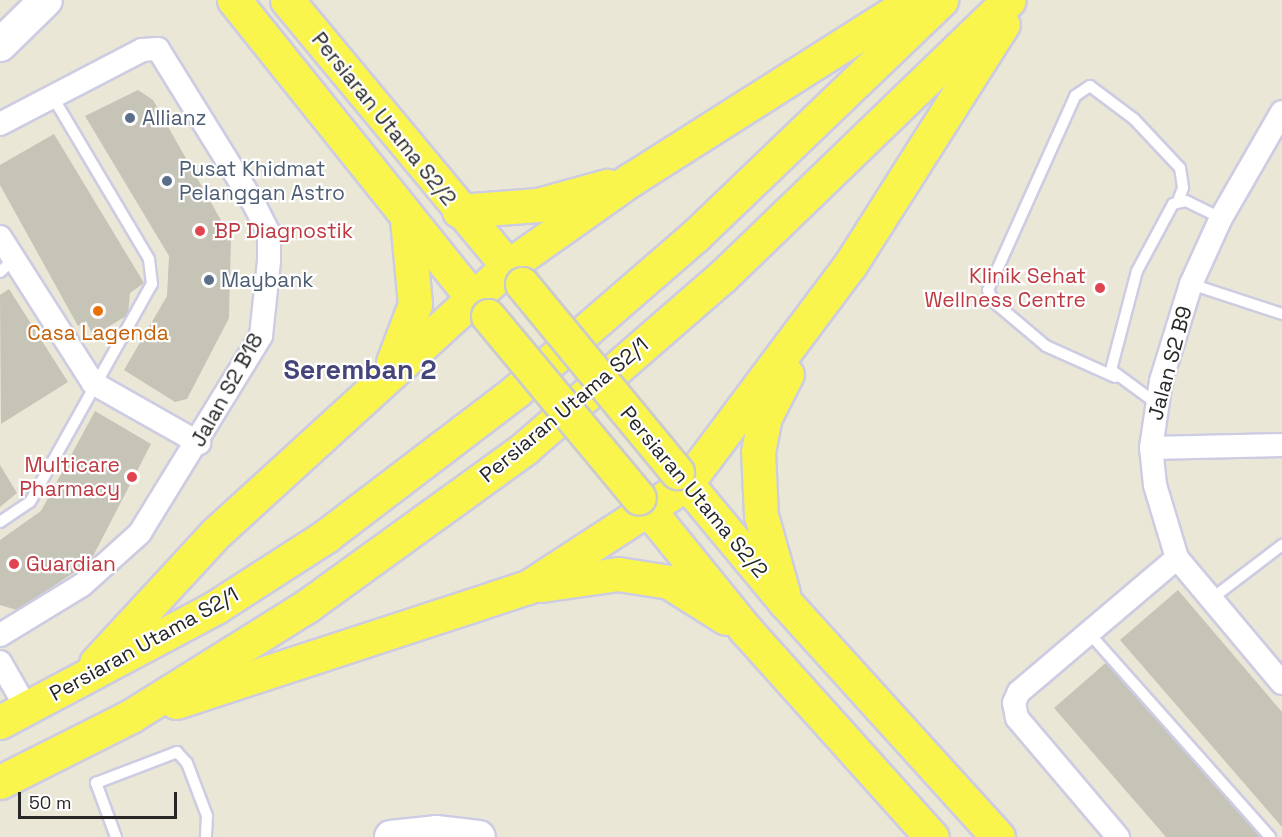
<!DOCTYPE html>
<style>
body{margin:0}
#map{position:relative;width:1282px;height:837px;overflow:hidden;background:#ebe7d7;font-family:"Space Grotesk",sans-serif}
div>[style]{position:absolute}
.building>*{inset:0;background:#c6c3b7}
.roads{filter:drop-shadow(2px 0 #cdcce2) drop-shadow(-2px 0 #cdcce2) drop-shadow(0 2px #cdcce2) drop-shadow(0 -2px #cdcce2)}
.lane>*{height:10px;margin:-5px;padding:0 5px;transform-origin:5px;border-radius:5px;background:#fff}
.street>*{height:22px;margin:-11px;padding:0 11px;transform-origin:11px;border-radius:11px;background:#fff}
.secondary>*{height:32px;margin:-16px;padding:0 16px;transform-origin:16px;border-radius:16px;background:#fff}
.primary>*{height:33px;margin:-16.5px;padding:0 16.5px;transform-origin:16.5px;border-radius:16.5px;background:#faf54d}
.bridges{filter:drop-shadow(2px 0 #cbcbcb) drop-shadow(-2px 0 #cbcbcb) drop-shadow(0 2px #cbcbcb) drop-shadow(0 -2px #cbcbcb)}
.primary-bridge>*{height:33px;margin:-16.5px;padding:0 16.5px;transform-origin:16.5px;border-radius:16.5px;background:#faf54d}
.dots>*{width:16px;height:16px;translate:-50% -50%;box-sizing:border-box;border:3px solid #fff;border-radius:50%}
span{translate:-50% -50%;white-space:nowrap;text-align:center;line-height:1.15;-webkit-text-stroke:4.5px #fff;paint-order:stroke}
.service-label{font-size:21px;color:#4e5e75}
.left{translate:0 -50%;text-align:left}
.street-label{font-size:21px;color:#272727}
.health-label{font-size:21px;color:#be3a42}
.right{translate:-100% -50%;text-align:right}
.food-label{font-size:21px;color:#c56008}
.district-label{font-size:27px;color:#46457a;font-weight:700}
.scale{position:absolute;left:18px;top:792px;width:159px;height:27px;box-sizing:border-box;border:3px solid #272727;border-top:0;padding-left:8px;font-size:18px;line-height:21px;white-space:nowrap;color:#272727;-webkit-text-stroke:4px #fff;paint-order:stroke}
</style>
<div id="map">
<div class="building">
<i style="clip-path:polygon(138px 90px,153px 100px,231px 238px,229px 318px,187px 399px,175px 402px,124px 370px,167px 296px,169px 256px,85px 116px)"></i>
<i style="clip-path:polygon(54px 134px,144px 283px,130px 293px,128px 315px,93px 336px,86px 321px,78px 326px,0 185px,0 165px)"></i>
<i style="clip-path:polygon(9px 289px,68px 382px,1px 424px,0 295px)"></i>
<i style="clip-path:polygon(95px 411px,151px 444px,90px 562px,17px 610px,0 605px,0 540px,41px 511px)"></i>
<i style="clip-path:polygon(0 465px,17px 493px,0 507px)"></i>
<i style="clip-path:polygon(1178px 590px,1282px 712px,1282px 827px,1120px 640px)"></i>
<i style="clip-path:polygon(1109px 660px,1263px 837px,1166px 837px,1054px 708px)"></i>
</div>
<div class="roads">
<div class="lane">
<i style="left:0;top:272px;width:19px;rotate:-43deg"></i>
<i style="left:1191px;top:284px;width:96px;rotate:18.2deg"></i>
<i style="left:1115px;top:377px;width:76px;rotate:-155.8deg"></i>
<i style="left:1046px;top:346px;width:68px;rotate:-139.8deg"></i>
<i style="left:994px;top:302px;width:13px;rotate:-117deg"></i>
<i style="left:988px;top:290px;width:213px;rotate:-65.8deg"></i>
<i style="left:1075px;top:96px;width:18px;rotate:-34deg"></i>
<i style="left:1090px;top:86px;width:55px;rotate:36.9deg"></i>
<i style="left:1134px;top:119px;width:67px;rotate:46.8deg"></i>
<i style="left:1180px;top:168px;width:20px;rotate:81deg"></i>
<i style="left:1183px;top:188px;width:14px;rotate:111deg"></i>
<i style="left:1156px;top:403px;width:56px;rotate:-143.7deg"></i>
<i style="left:1111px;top:370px;width:102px;rotate:-75.3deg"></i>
<i style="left:1137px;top:271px;width:76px;rotate:-61.8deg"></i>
<i style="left:1173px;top:204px;width:13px;rotate:-13deg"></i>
<i style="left:1186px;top:201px;width:39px;rotate:26deg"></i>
<i style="left:0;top:522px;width:36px;rotate:-34deg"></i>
<i style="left:30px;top:502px;width:250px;rotate:-60.8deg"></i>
<i style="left:152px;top:284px;width:25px;rotate:-97deg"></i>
<i style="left:149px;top:259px;width:188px;rotate:-120.7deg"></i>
<i style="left:1210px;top:600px;width:91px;rotate:-37.4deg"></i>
<i style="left:1089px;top:633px;width:273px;rotate:48.4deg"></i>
<i style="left:116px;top:837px;width:58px;rotate:-110.3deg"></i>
<i style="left:96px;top:783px;width:87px;rotate:-20.9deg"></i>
<i style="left:177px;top:752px;width:15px;rotate:48deg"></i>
<i style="left:187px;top:763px;width:57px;rotate:69.3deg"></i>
<i style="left:207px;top:816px;width:21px;rotate:93deg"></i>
</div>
<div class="street">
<i style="left:0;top:124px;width:160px;rotate:-27.5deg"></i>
<i style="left:142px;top:50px;width:16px;rotate:-4deg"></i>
<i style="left:158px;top:49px;width:180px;rotate:58.2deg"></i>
<i style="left:253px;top:202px;width:35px;rotate:63deg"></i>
<i style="left:269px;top:233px;width:28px;rotate:90deg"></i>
<i style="left:269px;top:261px;width:75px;rotate:96.1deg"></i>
<i style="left:261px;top:336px;width:231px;rotate:121.6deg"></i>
<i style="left:140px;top:533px;width:78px;rotate:138.1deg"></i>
<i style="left:82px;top:585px;width:96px;rotate:148.6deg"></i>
<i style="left:0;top:237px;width:173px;rotate:57.5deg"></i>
<i style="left:93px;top:383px;width:122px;rotate:29.5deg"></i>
<i style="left:1151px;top:448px;width:131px;rotate:-1.3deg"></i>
<i style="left:1177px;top:558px;width:163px;rotate:50deg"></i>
<i style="left:0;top:662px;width:54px;rotate:60.1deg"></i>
<i style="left:1118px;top:837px;width:156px;rotate:-130.3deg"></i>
<i style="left:1017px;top:718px;width:15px;rotate:-101deg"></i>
<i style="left:1014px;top:703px;width:12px;rotate:-66deg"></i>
<i style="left:1019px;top:692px;width:207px;rotate:-40.3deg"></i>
<i style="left:1177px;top:558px;width:76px;rotate:-106.8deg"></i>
<i style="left:1155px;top:485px;width:37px;rotate:-96deg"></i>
<i style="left:1151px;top:448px;width:68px;rotate:-81.5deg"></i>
<i style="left:1161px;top:381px;width:102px;rotate:-72.8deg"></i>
<i style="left:1191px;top:284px;width:72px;rotate:-65.6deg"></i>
<i style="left:1221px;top:218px;width:122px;rotate:-60.1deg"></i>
</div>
<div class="secondary">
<i style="left:0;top:45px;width:64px;rotate:-44.4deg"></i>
<i style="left:391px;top:837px;width:45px;rotate:-6.3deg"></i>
<i style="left:436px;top:832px;width:43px;rotate:6.6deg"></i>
</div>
<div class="primary">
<i style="left:234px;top:0;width:400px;rotate:51.3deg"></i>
<i style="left:287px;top:0;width:366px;rotate:50.3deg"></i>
<i style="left:459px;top:211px;width:79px;rotate:-4.3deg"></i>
<i style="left:538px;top:205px;width:72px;rotate:-15.4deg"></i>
<i style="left:393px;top:362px;width:62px;rotate:-69.2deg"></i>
<i style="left:415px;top:304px;width:84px;rotate:-95.4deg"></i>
<i style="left:677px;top:472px;width:169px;rotate:50.3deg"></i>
<i style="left:785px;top:602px;width:317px;rotate:47.8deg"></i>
<i style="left:639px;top:498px;width:170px;rotate:51deg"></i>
<i style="left:746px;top:630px;width:278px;rotate:48.1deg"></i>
<i style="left:541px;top:585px;width:78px;rotate:-8.1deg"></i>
<i style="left:618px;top:574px;width:52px;rotate:8.9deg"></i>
<i style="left:669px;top:582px;width:67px;rotate:32.3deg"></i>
<i style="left:783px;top:593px;width:81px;rotate:-105.8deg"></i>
<i style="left:761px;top:515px;width:63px;rotate:-92.7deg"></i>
<i style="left:758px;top:452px;width:36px;rotate:-79deg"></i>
<i style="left:765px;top:417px;width:48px;rotate:-62.9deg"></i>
<i style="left:96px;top:663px;width:177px;rotate:-47.3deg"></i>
<i style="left:216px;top:533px;width:394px;rotate:-42.4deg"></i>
<i style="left:507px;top:267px;width:151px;rotate:-35.3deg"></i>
<i style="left:630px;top:180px;width:336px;rotate:-32.4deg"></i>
<i style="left:176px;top:702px;width:370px;rotate:-18.1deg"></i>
<i style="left:528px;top:587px;width:189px;rotate:-33.1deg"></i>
<i style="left:686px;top:484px;width:274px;rotate:-53.2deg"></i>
<i style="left:850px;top:265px;width:285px;rotate:-57.6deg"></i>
<i style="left:0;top:722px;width:245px;rotate:-28deg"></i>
<i style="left:216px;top:607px;width:131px;rotate:-32.8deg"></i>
<i style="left:326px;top:536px;width:239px;rotate:-37.3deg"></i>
<i style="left:516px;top:391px;width:237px;rotate:-40.9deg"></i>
<i style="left:695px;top:236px;width:341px;rotate:-43.8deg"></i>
<i style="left:0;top:782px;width:147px;rotate:-26.7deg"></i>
<i style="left:131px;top:716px;width:208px;rotate:-32deg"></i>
<i style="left:307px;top:606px;width:269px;rotate:-35.9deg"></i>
<i style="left:525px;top:448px;width:262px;rotate:-41deg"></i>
<i style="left:723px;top:276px;width:397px;rotate:-44deg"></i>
</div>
</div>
<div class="bridges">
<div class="primary-bridge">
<i style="left:522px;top:284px;width:244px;rotate:50.5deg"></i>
<i style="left:488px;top:316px;width:236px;rotate:50.3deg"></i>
</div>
</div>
<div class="dots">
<i style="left:130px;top:118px;background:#5c6f8a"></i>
<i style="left:167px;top:181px;background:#5c6f8a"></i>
<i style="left:200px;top:231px;background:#e0444e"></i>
<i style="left:209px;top:280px;background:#5c6f8a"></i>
<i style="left:1100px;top:288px;background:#e0444e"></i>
<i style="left:98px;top:311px;background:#e8710a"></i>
<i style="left:132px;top:477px;background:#e0444e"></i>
<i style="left:14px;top:564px;background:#e0444e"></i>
</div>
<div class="service-label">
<span class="left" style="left:142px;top:118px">Allianz</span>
<span class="left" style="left:179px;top:181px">Pusat Khidmat<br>Pelanggan Astro</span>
<span class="left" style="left:221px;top:280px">Maybank</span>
</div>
<div class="street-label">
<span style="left:384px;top:119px;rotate:51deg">Persiaran Utama S2/2</span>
<span style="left:1170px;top:363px;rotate:-75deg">Jalan S2 B9</span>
<span style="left:227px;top:390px;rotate:-61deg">Jalan S2 B18</span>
<span style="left:564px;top:410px;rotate:-40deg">Persiaran Utama S2/1</span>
<span style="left:694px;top:492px;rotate:50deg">Persiaran Utama S2/2</span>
<span style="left:144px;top:644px;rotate:-29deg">Persiaran Utama S2/1</span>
</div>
<div class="health-label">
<span class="left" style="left:214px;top:231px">BP Diagnostik</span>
<span class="right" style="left:1086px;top:288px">Klinik Sehat<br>Wellness Centre</span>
<span class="right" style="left:120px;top:477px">Multicare<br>Pharmacy</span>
<span class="left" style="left:26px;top:564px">Guardian</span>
</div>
<div class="food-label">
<span style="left:98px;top:333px">Casa Lagenda</span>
</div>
<div class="district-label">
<span style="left:360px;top:370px">Seremban 2</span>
</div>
<div class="scale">50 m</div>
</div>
